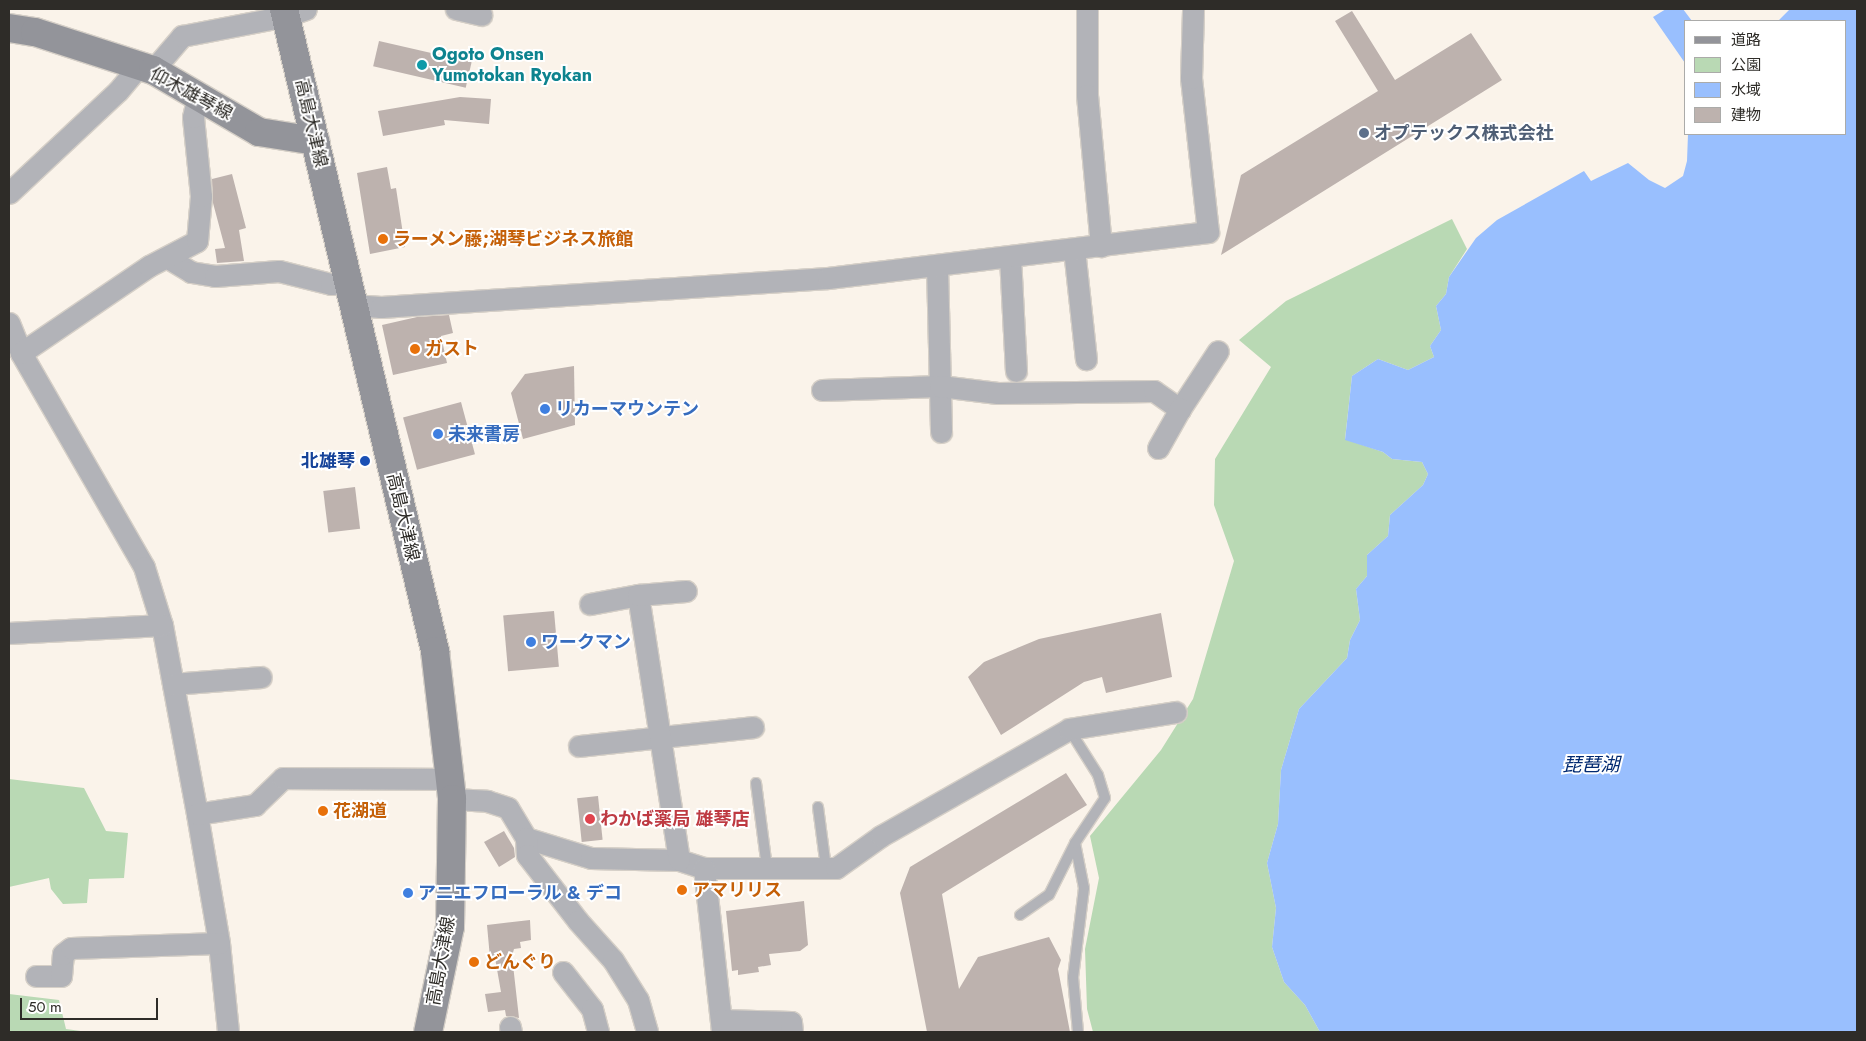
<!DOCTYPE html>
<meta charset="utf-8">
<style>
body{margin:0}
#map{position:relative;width:1866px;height:1041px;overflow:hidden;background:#faf3ea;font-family:Jost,"Noto Sans JP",sans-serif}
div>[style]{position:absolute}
.green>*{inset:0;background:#b9d9b4}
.water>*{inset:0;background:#99bffe}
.building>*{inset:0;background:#bdb2ae;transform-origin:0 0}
.roads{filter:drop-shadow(1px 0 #d5cfc7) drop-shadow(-1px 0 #d5cfc7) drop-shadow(0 1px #d5cfc7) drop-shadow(0 -1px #d5cfc7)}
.lane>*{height:10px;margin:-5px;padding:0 5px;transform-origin:5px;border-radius:5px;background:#b2b3b8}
.street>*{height:21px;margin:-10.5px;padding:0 10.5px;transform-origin:10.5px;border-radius:10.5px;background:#b2b3b8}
.secondary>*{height:28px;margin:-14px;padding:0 14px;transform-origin:14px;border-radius:14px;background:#93949a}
.dots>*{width:14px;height:14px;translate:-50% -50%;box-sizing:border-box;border:2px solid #fff;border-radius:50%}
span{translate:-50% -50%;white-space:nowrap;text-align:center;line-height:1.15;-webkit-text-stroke:4px #fff;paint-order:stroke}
.culture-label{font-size:18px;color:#0d838f;font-weight:700}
.left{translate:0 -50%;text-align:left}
.street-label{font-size:18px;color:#2e2c28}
.service-label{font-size:18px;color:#4e5e75;font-weight:700}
.food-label{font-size:18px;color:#c56008;font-weight:700}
.shop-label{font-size:18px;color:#366cbe;font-weight:700}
.transit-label{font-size:18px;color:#164399;font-weight:700}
.right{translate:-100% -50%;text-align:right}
.health-label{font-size:18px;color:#be3a42;font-weight:700}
.water-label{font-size:19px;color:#022a71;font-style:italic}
.frame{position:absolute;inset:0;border:10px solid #2e2c28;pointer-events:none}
.legend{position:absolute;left:1684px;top:20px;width:162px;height:115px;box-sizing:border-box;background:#fff;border:1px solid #ababa9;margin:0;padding:6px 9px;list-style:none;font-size:15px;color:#2e2c28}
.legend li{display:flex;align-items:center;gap:10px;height:25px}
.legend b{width:25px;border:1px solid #ababa9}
.scale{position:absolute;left:20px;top:998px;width:138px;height:22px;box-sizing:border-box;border:2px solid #2e2c28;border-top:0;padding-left:6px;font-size:15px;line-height:18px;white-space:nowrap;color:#2e2c28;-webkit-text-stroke:4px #fff;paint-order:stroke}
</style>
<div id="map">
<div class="green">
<i style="clip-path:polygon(1452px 219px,1467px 249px,1449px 277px,1446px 294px,1436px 306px,1441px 330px,1430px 346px,1434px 357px,1408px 370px,1378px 359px,1352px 376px,1345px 439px,1383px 452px,1392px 459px,1422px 462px,1428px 474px,1423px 485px,1390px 515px,1388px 536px,1367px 555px,1367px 576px,1356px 589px,1360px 620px,1350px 640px,1347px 658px,1299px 709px,1281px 770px,1278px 824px,1267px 863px,1276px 908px,1272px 947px,1284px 982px,1305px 1005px,1320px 1032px,1093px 1032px,1087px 1009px,1085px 949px,1099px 878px,1090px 836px,1161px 750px,1193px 699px,1234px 561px,1214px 505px,1215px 459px,1271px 367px,1239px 340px,1286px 301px)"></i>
<i style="clip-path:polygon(9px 779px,84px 788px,106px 831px,128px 833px,124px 878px,89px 879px,87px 903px,63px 904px,51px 889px,49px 878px,9px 887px)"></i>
<i style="clip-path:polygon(9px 994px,59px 1000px,66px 1029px,88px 1032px,9px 1032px)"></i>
</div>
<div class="water">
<i style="clip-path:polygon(1666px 9px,1683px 9px,1692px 21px,1685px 21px,1685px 63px,1653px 17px)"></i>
<i style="clip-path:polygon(1790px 9px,1857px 9px,1857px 1032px,1320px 1032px,1305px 1005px,1284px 982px,1272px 947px,1276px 908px,1267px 863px,1278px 824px,1281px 770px,1299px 709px,1347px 658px,1350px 640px,1360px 620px,1356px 589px,1367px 576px,1367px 555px,1388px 536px,1390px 515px,1423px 485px,1428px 474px,1422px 462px,1392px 459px,1383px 452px,1345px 440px,1352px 376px,1378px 359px,1408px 370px,1434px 357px,1430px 346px,1441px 330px,1436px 306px,1446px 294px,1449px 277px,1476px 238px,1497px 220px,1584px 171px,1591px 181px,1628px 163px,1649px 180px,1665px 188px,1683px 176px,1687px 161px,1688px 134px,1845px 134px,1845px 21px,1778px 21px)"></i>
</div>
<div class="building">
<i style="clip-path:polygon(1352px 11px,1395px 80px,1471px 33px,1502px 80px,1221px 255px,1241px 175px,1378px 91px,1335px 21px)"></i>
<i style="left:379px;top:41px;width:95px;height:26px;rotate:13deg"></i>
<i style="clip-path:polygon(460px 97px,491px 99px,489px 124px,444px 120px,445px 125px,383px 136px,378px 111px)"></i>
<i style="clip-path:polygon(387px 167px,391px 189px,396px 188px,405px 247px,370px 254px,357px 173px)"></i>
<i style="clip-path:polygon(232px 174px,246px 228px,239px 230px,244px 261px,217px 263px,215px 249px,225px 248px,213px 203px,212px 179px)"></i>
<i style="clip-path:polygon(449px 315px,453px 333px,441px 336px,447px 363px,393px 375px,382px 325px,417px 317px)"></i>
<i style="clip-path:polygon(574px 366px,575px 425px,523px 439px,511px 393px,525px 374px)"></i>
<i style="left:461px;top:402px;width:54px;height:60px;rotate:75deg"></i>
<i style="left:355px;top:487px;width:42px;height:32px;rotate:83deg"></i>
<i style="left:554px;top:611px;width:56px;height:51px;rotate:85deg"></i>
<i style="clip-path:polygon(1161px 613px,1172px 677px,1106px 693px,1102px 677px,1084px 682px,1001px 735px,968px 677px,984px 662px,1039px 639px)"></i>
<i style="clip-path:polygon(1066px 773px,1087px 805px,942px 894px,959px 989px,978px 957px,1049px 937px,1061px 960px,1058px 969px,1070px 1032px,927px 1032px,900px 893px,910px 867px)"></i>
<i style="left:598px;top:796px;width:44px;height:21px;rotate:84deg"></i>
<i style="clip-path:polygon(504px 831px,514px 848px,515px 857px,499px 867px,484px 842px)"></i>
<i style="clip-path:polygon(804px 901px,808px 945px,800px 951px,769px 954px,771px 965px,758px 967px,759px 972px,738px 975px,738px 970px,732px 971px,726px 911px)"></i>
<i style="clip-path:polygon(530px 920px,531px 940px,520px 942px,521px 948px,514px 949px,512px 956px,519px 1018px,506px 1016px,505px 1010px,488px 1012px,485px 994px,501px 992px,495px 958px,490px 958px,487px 925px)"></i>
</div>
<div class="roads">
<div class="lane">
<i style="left:756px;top:783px;width:86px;rotate:82.6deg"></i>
<i style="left:818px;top:807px;width:62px;rotate:82.5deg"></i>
<i style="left:1075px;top:843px;width:46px;rotate:78.7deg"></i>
<i style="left:1084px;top:888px;width:90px;rotate:97deg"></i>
<i style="left:1073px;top:977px;width:55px;rotate:84.8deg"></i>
<i style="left:1020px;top:915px;width:35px;rotate:-35deg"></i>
<i style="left:1049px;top:895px;width:58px;rotate:-63.4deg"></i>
<i style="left:1075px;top:843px;width:54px;rotate:-56.3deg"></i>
<i style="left:1105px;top:798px;width:24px;rotate:-107deg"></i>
<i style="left:1098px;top:775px;width:54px;rotate:-122.2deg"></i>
</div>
<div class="street">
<i style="left:456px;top:9px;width:26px;rotate:13deg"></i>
<i style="left:1087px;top:9px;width:86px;rotate:90deg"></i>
<i style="left:1087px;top:95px;width:152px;rotate:84.7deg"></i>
<i style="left:153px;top:70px;width:45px;rotate:-49.5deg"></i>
<i style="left:182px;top:36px;width:106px;rotate:-10.9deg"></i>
<i style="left:286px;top:16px;width:21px;rotate:-19deg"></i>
<i style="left:9px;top:193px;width:149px;rotate:-43.1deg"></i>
<i style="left:118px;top:91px;width:31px;rotate:-50deg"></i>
<i style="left:1074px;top:249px;width:111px;rotate:83.8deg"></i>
<i style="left:1010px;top:257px;width:114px;rotate:87deg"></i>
<i style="left:168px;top:258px;width:27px;rotate:31deg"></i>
<i style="left:191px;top:272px;width:24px;rotate:9deg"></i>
<i style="left:215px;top:276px;width:64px;rotate:-4.5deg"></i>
<i style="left:279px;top:271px;width:54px;rotate:14deg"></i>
<i style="left:331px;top:284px;width:17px;rotate:-7deg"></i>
<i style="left:937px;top:266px;width:166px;rotate:88.6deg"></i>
<i style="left:352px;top:305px;width:29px;rotate:4deg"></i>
<i style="left:381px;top:307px;width:448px;rotate:-3.7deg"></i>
<i style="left:828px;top:278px;width:383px;rotate:-6.9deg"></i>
<i style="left:1208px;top:232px;width:155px;rotate:-96.3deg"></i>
<i style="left:1191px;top:78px;width:69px;rotate:-88.3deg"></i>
<i style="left:9px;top:323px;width:32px;rotate:68deg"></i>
<i style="left:21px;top:353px;width:247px;rotate:60.1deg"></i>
<i style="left:144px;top:567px;width:61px;rotate:72.8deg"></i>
<i style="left:162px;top:625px;width:192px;rotate:79.5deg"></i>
<i style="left:197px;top:814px;width:131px;rotate:80.3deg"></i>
<i style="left:219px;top:943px;width:89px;rotate:84.2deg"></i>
<i style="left:21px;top:353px;width:155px;rotate:-34.2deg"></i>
<i style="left:149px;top:266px;width:54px;rotate:-27.5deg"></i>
<i style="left:197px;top:241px;width:45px;rotate:-84.9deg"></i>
<i style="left:201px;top:196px;width:79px;rotate:-95.8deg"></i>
<i style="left:193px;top:117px;width:22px;rotate:-77deg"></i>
<i style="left:822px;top:390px;width:118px;rotate:-1.9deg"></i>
<i style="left:940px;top:386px;width:58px;rotate:6.9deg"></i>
<i style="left:998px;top:393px;width:156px;rotate:-0.7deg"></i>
<i style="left:1154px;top:391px;width:32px;rotate:35deg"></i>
<i style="left:1180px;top:409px;width:69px;rotate:-56.8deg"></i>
<i style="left:1158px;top:448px;width:45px;rotate:-60.6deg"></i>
<i style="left:590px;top:604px;width:49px;rotate:-10.6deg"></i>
<i style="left:9px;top:633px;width:153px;rotate:-3deg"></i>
<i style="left:173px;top:684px;width:88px;rotate:-4.5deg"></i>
<i style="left:579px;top:746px;width:175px;rotate:-6.2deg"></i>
<i style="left:452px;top:799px;width:35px;rotate:3deg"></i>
<i style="left:487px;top:801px;width:22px;rotate:18deg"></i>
<i style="left:508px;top:808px;width:35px;rotate:59deg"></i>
<i style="left:526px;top:838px;width:68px;rotate:17.1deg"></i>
<i style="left:591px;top:858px;width:88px;rotate:1.3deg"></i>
<i style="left:679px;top:860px;width:26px;rotate:18deg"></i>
<i style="left:704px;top:868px;width:132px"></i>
<i style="left:836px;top:868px;width:55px;rotate:-35.4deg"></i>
<i style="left:881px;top:836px;width:216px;rotate:-29.6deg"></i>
<i style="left:1069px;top:729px;width:108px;rotate:-9deg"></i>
<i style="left:197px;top:814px;width:59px;rotate:-8.8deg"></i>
<i style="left:255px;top:805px;width:39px;rotate:-44deg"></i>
<i style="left:283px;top:778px;width:167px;rotate:0.3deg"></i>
<i style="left:526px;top:838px;width:17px;rotate:87deg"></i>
<i style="left:527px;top:855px;width:83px;rotate:52.3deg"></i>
<i style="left:578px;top:921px;width:52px;rotate:48.1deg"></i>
<i style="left:613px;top:960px;width:47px;rotate:58deg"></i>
<i style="left:638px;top:1000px;width:33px;rotate:74deg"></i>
<i style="left:679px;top:860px;width:268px;rotate:-98.8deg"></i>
<i style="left:638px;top:595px;width:48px;rotate:-4.8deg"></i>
<i style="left:704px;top:868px;width:165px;rotate:83.7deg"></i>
<i style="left:563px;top:972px;width:47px;rotate:51.9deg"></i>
<i style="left:592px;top:1009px;width:24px;rotate:75deg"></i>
<i style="left:36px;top:976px;width:25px"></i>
<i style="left:61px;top:976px;width:22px;rotate:-85deg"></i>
<i style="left:63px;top:954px;width:10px;rotate:-37deg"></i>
<i style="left:71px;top:948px;width:148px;rotate:-1.9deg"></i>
<i style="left:721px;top:1020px;width:70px;rotate:1.6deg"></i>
<i style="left:791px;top:1022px;width:10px;rotate:84deg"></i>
<i style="left:510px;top:1027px;width:5px;rotate:79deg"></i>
</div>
<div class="secondary">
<i style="left:284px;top:9px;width:660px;rotate:76.76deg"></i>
<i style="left:435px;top:651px;width:149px;rotate:83.4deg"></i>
<i style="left:452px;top:799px;width:128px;rotate:90.9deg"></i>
<i style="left:450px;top:927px;width:107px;rotate:101.8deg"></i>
<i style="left:9px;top:28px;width:26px;rotate:9deg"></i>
<i style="left:35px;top:32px;width:124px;rotate:17.9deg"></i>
<i style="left:153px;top:70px;width:123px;rotate:30.3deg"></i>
<i style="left:259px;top:132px;width:57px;rotate:9.1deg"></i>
</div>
</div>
<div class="dots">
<i style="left:422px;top:65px;background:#0f9aa8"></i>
<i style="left:1364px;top:133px;background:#5c6f8a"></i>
<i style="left:383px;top:239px;background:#e8710a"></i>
<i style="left:415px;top:349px;background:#e8710a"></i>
<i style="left:545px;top:409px;background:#3f7fe0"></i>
<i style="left:438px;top:434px;background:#3f7fe0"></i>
<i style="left:365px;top:461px;background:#1a4fb4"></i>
<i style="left:531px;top:642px;background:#3f7fe0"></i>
<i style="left:323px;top:811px;background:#e8710a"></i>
<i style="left:590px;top:819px;background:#e0444e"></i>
<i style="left:682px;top:890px;background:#e8710a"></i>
<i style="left:408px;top:893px;background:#3f7fe0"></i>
<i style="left:474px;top:962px;background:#e8710a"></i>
</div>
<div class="culture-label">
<span class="left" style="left:432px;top:65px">Ogoto Onsen<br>Yumotokan Ryokan</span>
</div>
<div class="street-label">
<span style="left:191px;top:94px;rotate:28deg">仰木雄琴線</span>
<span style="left:311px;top:123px;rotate:77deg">高島大津線</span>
<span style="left:403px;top:517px;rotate:77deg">高島大津線</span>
<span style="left:441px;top:961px;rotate:-80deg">高島大津線</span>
</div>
<div class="service-label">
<span class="left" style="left:1374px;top:133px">オプテックス株式会社</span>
</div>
<div class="food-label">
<span class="left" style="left:393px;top:239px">ラーメン藤;湖琴ビジネス旅館</span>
<span class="left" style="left:425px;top:349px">ガスト</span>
<span class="left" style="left:333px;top:811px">花湖道</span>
<span class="left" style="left:692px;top:890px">アマリリス</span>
<span class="left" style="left:484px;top:962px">どんぐり</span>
</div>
<div class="shop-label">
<span class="left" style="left:555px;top:409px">リカーマウンテン</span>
<span class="left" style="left:448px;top:434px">未来書房</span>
<span class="left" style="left:541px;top:642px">ワークマン</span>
<span class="left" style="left:418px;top:893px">アニエフローラル &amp; デコ</span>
</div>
<div class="transit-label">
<span class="right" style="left:355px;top:461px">北雄琴</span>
</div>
<div class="health-label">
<span class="left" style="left:600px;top:819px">わかば薬局 雄琴店</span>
</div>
<div class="water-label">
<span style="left:1591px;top:765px">琵琶湖</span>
</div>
<div class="frame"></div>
<ul class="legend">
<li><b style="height:6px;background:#93949a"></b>道路</li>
<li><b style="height:14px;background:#b9d9b4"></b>公園</li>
<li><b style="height:14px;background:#99bffe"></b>水域</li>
<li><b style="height:14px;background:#bdb2ae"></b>建物</li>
</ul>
<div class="scale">50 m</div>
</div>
